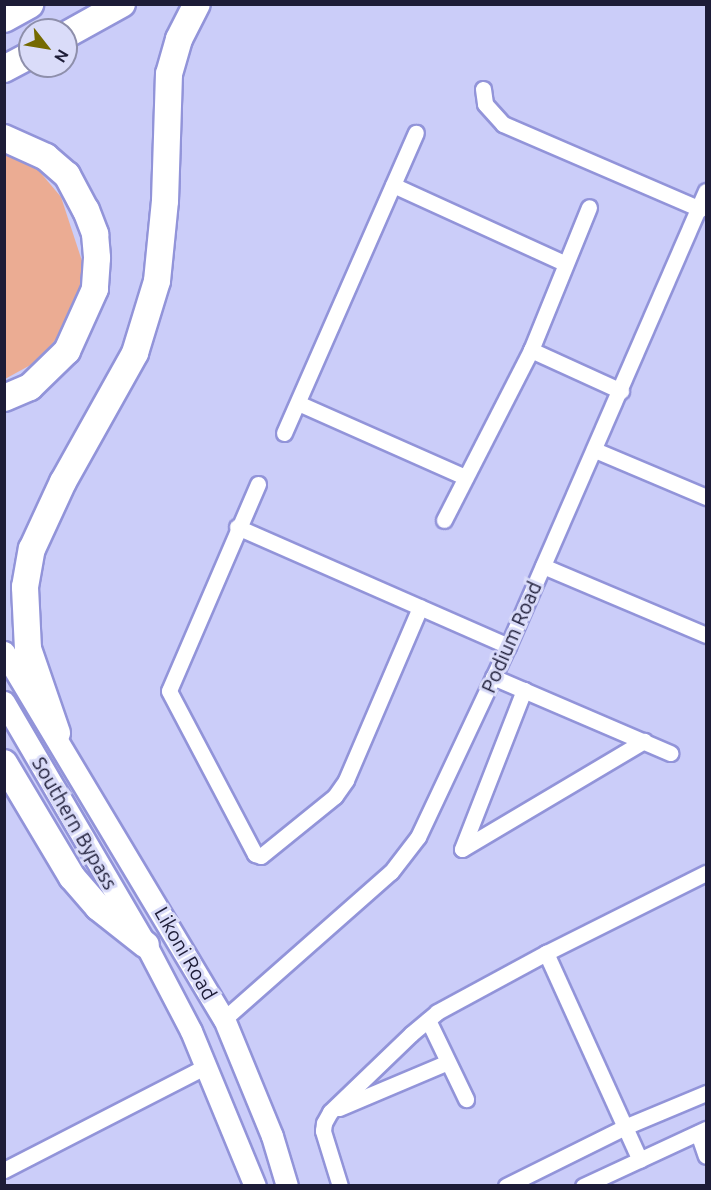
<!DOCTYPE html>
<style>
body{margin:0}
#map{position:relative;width:711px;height:1190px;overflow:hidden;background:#cbcdf9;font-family:Ubuntu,sans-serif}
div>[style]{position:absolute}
.green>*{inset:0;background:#ebac93}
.roads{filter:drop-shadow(2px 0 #9294d9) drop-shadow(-2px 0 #9294d9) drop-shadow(0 2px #9294d9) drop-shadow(0 -2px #9294d9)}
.minor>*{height:15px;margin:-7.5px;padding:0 7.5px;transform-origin:7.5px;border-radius:7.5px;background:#fff}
.secondary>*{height:21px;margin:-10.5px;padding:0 10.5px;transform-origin:10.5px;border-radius:10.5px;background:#fff}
.trunk>*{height:26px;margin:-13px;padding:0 13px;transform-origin:13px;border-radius:13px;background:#fff}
.motorway>*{height:28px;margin:-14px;padding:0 14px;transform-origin:14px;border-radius:14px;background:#fff}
span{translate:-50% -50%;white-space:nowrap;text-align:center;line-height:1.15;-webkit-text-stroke:6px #dadcf9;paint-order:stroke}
.street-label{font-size:20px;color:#1d1c37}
.frame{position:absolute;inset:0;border:6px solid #1d1c37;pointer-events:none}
.north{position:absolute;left:18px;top:18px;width:60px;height:60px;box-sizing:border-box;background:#dadcf9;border:2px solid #8e8fab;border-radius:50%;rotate:121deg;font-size:16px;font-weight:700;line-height:24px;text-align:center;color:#1d1c37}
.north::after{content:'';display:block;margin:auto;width:21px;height:27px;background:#756a02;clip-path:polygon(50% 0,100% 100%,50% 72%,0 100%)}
</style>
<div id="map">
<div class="green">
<i style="clip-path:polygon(4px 152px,34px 165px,61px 197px,83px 264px,79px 297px,65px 329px,36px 362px,5px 379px)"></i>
</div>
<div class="roads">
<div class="minor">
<i style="left:483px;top:89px;width:15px;rotate:82deg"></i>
<i style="left:485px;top:104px;width:27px;rotate:48deg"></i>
<i style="left:503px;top:124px;width:215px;rotate:23.3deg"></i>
<i style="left:393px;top:185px;width:188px;rotate:24.5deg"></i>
<i style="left:531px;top:350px;width:154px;rotate:-67.9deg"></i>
<i style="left:298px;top:403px;width:183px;rotate:23.9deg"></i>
<i style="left:284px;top:433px;width:328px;rotate:-66.3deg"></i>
<i style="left:595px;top:450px;width:121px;rotate:22.9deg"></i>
<i style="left:258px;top:484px;width:225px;rotate:113.3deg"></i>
<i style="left:169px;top:691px;width:184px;rotate:62.2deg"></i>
<i style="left:255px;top:854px;width:6px;rotate:18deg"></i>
<i style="left:261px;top:856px;width:95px;rotate:-39deg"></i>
<i style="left:335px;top:796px;width:19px;rotate:-55deg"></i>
<i style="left:346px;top:780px;width:188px;rotate:-66.8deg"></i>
<i style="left:444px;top:520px;width:191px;rotate:-62.9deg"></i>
<i style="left:531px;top:350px;width:99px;rotate:24.5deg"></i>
<i style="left:237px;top:527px;width:296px;rotate:23.7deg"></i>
<i style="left:543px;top:566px;width:177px;rotate:22.9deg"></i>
<i style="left:493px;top:677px;width:193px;rotate:23.2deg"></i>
<i style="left:462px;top:849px;width:212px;rotate:-30.7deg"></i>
<i style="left:462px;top:849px;width:171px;rotate:-68.7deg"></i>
<i style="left:546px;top:953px;width:227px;rotate:65.6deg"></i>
<i style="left:224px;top:1019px;width:222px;rotate:-41.4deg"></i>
<i style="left:391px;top:872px;width:44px;rotate:-52.4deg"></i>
<i style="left:418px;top:837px;width:211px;rotate:-64.8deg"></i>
<i style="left:508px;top:646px;width:496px;rotate:-66.5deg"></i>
<i style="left:428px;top:1020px;width:88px;rotate:64.3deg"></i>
<i style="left:339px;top:1108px;width:118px;rotate:-22.9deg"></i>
<i style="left:698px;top:1133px;width:24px;rotate:71deg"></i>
<i style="left:4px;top:1170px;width:227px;rotate:-27.2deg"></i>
<i style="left:340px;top:1186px;width:58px;rotate:-107.2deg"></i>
<i style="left:323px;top:1131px;width:8px;rotate:-83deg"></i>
<i style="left:324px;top:1123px;width:13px;rotate:-61deg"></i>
<i style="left:330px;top:1112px;width:112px;rotate:-43.9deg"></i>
<i style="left:411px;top:1034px;width:34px;rotate:-40deg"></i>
<i style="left:437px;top:1012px;width:124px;rotate:-28.4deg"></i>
<i style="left:546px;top:953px;width:179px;rotate:-26.6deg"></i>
<i style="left:506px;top:1186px;width:135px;rotate:-26.4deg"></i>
<i style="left:627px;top:1126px;width:86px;rotate:-22.7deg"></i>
<i style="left:583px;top:1186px;width:136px;rotate:-24.9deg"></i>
</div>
<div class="secondary">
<i style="left:4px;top:652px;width:428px;rotate:59.1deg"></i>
<i style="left:224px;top:1019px;width:126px;rotate:67.7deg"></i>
<i style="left:272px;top:1136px;width:52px;rotate:73.3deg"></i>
<i style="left:4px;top:702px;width:281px;rotate:59.7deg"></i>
<i style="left:146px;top:945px;width:97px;rotate:62.4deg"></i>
<i style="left:191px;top:1031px;width:168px;rotate:67.6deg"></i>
</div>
<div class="trunk">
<i style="left:66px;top:35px;width:64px;rotate:-29deg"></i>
<i style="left:4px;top:69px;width:30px;rotate:-28deg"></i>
<i style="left:4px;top:138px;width:46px;rotate:24.3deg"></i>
<i style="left:46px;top:157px;width:28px;rotate:41deg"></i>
<i style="left:67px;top:175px;width:40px;rotate:62deg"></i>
<i style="left:86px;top:210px;width:26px;rotate:69deg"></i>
<i style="left:95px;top:234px;width:24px;rotate:85deg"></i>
<i style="left:97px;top:258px;width:31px;rotate:94deg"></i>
<i style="left:95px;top:289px;width:68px;rotate:114.3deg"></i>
<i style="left:67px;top:351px;width:52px;rotate:135.8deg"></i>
<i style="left:30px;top:387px;width:28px;rotate:157deg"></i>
<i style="left:57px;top:733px;width:89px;rotate:-109deg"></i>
<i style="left:28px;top:649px;width:62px;rotate:-92.8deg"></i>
<i style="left:25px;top:587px;width:39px;rotate:-80deg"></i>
<i style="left:32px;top:549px;width:74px;rotate:-65.2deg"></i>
<i style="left:63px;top:482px;width:148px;rotate:-60.8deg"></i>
<i style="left:135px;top:353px;width:75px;rotate:-73deg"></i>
<i style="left:157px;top:281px;width:80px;rotate:-84.3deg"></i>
<i style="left:165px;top:201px;width:127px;rotate:-88.2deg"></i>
<i style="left:169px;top:74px;width:36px;rotate:-74deg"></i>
<i style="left:179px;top:39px;width:39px;rotate:-63deg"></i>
<i style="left:4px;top:763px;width:133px;rotate:59.2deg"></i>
<i style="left:72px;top:877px;width:40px;rotate:49deg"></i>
<i style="left:98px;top:907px;width:61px;rotate:38.4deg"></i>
</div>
<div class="motorway">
<i style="left:4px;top:18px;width:29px;rotate:-29deg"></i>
</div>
</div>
<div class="street-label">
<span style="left:511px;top:637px;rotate:-66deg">Podium Road</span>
<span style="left:75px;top:823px;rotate:60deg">Southern Bypass</span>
<span style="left:186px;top:953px;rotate:60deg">Likoni Road</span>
</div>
<div class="frame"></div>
<div class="north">N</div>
</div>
